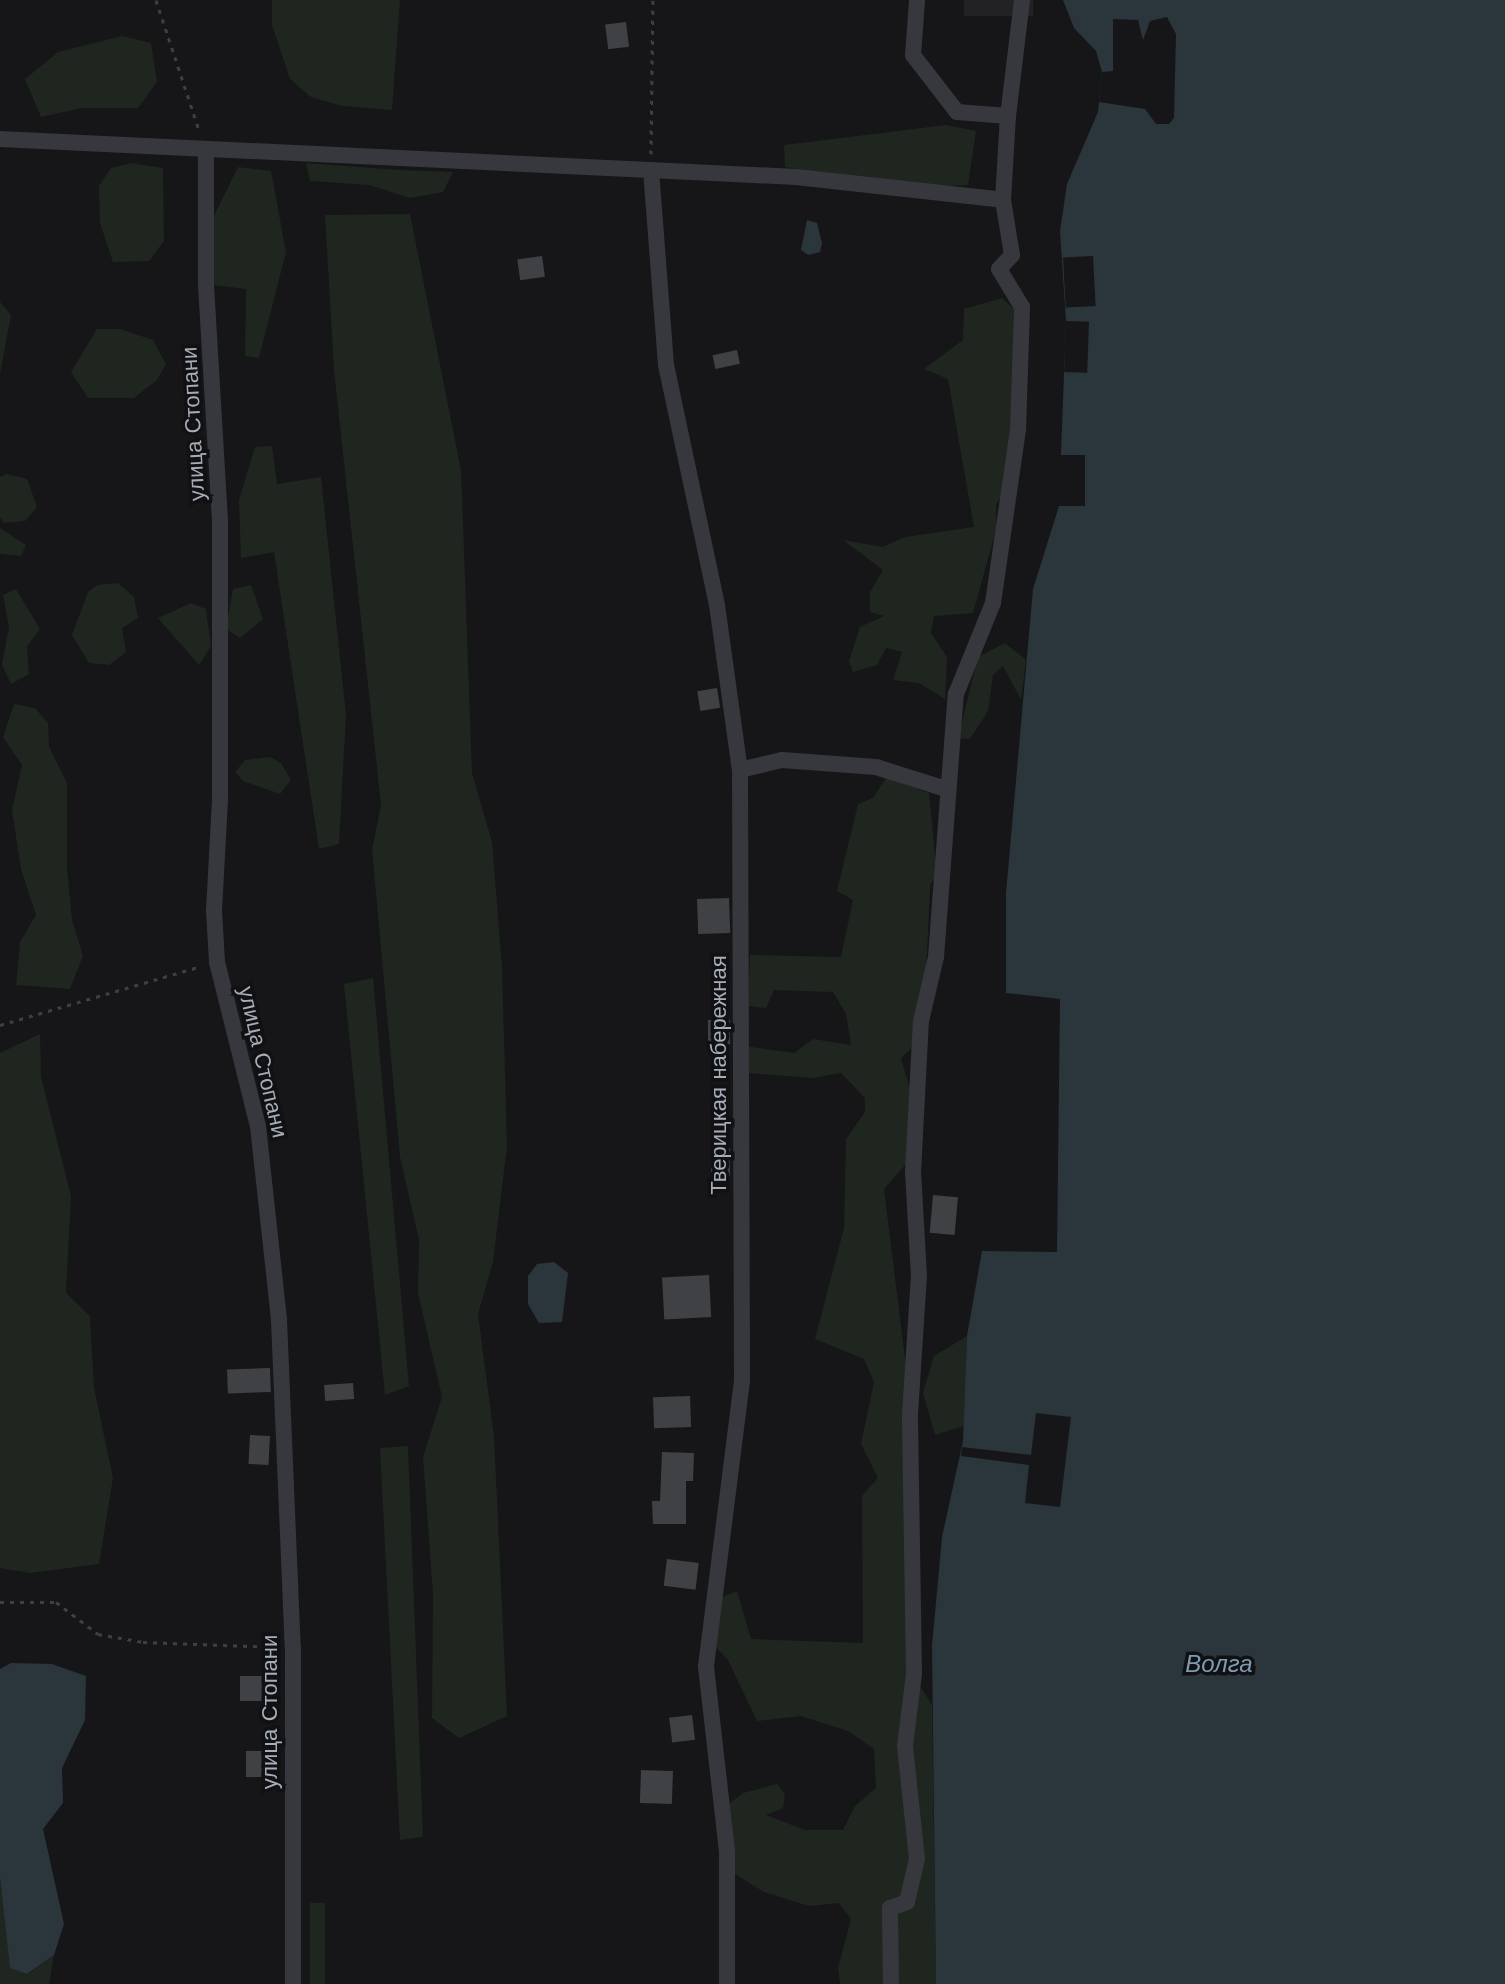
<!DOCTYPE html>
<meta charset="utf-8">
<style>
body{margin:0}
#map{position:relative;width:1505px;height:1984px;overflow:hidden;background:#161618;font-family:"Work Sans",sans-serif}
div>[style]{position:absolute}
.built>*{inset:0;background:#222225;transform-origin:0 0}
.green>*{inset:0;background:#1e261f;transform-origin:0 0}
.water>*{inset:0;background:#2b353c}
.pier>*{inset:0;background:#161618;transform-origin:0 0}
.building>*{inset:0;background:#404145;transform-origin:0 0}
.path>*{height:3px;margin-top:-1.5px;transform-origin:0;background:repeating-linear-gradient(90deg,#3d3f44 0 4px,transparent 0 10px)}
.minor>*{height:16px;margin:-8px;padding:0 8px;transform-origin:8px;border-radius:8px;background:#37383d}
span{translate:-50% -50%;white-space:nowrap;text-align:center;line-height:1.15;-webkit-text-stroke:7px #111113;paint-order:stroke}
.street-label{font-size:22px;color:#a7adb8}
.water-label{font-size:24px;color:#7d9bb5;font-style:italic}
</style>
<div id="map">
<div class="built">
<i style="left:964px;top:0;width:69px;height:16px"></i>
</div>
<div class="green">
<i style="clip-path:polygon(272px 0,400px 0,392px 110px,342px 106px,311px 97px,290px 79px,272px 25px)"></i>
<i style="clip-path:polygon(122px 36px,151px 43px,157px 82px,138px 108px,82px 108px,41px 117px,25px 79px,58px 52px)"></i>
<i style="clip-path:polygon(946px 125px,976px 131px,968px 185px,918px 187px,785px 167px,784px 145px)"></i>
<i style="clip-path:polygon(131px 163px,163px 168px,164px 241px,149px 261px,113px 262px,100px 223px,99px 186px,111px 168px)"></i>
<i style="clip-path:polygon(306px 163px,399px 170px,453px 172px,443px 192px,410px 198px,369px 185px,310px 181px)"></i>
<i style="clip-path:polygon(238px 167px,271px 171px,286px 252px,259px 358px,245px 356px,246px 289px,214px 285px,210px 224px)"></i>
<i style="clip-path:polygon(410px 214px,461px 470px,472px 773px,492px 842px,502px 967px,507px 1146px,493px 1262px,478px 1314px,494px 1436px,507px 1716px,459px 1738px,432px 1718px,433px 1594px,423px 1457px,442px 1397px,418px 1293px,419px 1240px,400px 1157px,372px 850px,381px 805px,334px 370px,325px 215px)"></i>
<i style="clip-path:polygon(1002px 298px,1018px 313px,1006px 489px,996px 505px,996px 530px,973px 613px,934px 616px,931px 633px,947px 657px,945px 699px,919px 683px,893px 680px,902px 652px,886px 648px,877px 665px,853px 672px,849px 661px,860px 627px,884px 616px,870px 612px,870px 592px,883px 570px,843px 540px,883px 547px,905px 537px,974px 527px,948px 379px,924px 369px,963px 340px,964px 309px)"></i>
<i style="clip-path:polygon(0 302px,11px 315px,0 374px)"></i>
<i style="clip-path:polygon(97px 329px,120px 329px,153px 340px,166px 364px,157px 380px,134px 398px,88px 398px,71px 372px)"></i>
<i style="clip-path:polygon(272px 446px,277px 484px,321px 477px,346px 715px,339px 844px,319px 849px,274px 552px,241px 558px,239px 500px,255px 447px)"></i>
<i style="clip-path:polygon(6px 474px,27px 479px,37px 507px,25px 521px,4px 523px,0 517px,0 477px)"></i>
<i style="clip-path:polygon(0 528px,26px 545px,21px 556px,0 554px)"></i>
<i style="clip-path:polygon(118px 583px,134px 597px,138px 618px,122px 628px,126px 652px,109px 665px,89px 663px,72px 635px,88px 592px,97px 585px)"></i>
<i style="clip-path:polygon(251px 585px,263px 619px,240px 638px,226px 629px,233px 589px)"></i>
<i style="clip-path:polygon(16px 589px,40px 629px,27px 646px,29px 674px,11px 684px,2px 665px,9px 627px,3px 595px)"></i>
<i style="clip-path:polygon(191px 603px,206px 609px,211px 646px,199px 665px,158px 618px)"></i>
<i style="clip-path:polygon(1005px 643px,1026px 660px,1021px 700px,1003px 666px,993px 675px,988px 711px,970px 739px,958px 738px,978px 657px)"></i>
<i style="clip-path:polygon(14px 704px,35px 708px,48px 723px,49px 747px,67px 783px,67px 867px,72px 920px,83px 956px,70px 989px,16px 985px,20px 942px,36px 915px,21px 869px,12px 810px,22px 765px,3px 737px)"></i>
<i style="clip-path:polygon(270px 757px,281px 763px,291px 780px,280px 794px,243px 781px,235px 772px,245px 760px)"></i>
<i style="clip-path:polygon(886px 778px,929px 793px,937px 875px,930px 885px,926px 976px,914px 1046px,901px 1058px,913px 1099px,906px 1164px,884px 1189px,905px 1359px,911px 1672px,932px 1705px,936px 1984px,840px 1984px,838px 1968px,851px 1919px,839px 1903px,809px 1906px,764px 1892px,732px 1872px,725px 1807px,743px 1793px,777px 1784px,785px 1794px,783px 1808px,766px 1815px,805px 1830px,843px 1830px,855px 1806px,876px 1788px,874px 1749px,848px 1731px,801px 1716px,757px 1721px,728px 1660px,715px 1646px,718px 1599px,737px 1591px,751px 1639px,863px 1643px,862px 1496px,878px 1478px,861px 1444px,874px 1382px,864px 1359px,815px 1339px,844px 1228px,846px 1139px,865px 1112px,865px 1098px,841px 1073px,813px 1078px,748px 1073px,745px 1046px,794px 1053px,813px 1039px,851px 1045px,846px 1014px,833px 992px,774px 990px,766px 1008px,748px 1006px,750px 955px,841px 957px,853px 900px,837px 891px,858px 804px,873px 798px)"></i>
<i style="clip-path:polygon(373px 978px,409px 1386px,385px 1395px,344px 984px)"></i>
<i style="clip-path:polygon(40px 1034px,41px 1077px,71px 1196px,66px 1293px,90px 1316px,94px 1388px,113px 1478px,99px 1564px,30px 1573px,0 1568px,0 1053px)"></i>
<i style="clip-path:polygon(967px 1336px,964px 1426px,935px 1435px,923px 1393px,934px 1356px)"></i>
<i style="clip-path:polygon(408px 1446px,423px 1837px,400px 1840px,380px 1448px)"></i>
<i style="clip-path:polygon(0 1877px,11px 1968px,28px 1974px,54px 1955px,49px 1984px,0 1984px)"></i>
<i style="left:310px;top:1903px;width:15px;height:81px"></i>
</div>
<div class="water">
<i style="clip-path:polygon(1063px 0,1505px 0,1505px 1984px,936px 1984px,932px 1646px,942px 1537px,963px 1441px,967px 1336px,982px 1251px,1057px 1252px,1060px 999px,1006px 993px,1006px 893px,1033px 589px,1059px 506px,1066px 321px,1060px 231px,1067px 184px,1098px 112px,1102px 72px,1096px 51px,1074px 28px)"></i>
<i style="clip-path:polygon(807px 220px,817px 223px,822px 243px,820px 252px,808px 255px,801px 250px)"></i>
<i style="clip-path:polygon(554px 1262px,568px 1273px,562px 1322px,539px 1323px,528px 1304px,528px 1276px,537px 1264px)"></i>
<i style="clip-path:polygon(11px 1663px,52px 1664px,86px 1676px,85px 1720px,62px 1768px,63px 1803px,43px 1829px,64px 1924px,54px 1955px,27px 1974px,10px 1968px,0 1877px,0 1669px)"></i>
</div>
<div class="pier">
<i style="clip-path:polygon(1167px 17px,1176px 34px,1174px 118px,1169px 124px,1156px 124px,1145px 109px,1099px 102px,1102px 72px,1113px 71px,1113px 19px,1138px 20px,1143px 40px,1150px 21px)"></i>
<i style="left:1093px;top:256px;width:50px;height:30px;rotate:87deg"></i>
<i style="left:1066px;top:321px;width:23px;height:51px;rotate:2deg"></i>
<i style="left:1058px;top:455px;width:27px;height:51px"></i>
<i style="clip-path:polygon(1036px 1413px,1071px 1417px,1060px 1507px,1025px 1503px,1029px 1465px,961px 1456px,962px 1447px,1031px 1455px)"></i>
</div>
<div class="building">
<i style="left:626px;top:22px;width:25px;height:21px;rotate:83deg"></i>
<i style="left:542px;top:256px;width:21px;height:25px;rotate:82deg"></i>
<i style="left:737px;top:350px;width:14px;height:25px;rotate:78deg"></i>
<i style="left:717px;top:688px;width:20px;height:20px;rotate:81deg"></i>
<i style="left:729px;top:898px;width:35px;height:32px;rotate:88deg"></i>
<i style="left:708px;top:1020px;width:22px;height:24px"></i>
<i style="left:711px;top:1148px;width:19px;height:28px"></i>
<i style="left:933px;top:1195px;width:25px;height:38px;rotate:5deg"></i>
<i style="left:709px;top:1275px;width:42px;height:47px;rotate:87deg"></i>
<i style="left:270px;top:1368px;width:24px;height:43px;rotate:88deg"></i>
<i style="left:353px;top:1383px;width:16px;height:29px;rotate:86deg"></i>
<i style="left:690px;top:1396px;width:31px;height:37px;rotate:88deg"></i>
<i style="left:250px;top:1435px;width:20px;height:29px;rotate:3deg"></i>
<i style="clip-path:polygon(662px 1452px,694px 1453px,693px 1481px,686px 1481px,686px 1524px,653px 1524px,652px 1501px,660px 1501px)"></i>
<i style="left:667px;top:1559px;width:32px;height:27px;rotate:7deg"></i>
<i style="left:240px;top:1676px;width:29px;height:25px"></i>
<i style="left:692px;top:1715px;width:25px;height:23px;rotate:83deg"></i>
<i style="left:246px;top:1751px;width:24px;height:26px"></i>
<i style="left:641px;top:1770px;width:32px;height:33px;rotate:2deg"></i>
</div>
<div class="path">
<i style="left:156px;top:0;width:140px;rotate:71.7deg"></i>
<i style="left:651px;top:154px;width:154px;rotate:-89.3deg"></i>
<i style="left:0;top:1025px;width:210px;rotate:-16.3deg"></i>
<i style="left:0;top:1602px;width:56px"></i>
<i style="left:56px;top:1602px;width:53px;rotate:37.3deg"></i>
<i style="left:98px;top:1634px;width:46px;rotate:10.1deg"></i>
<i style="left:143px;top:1642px;width:134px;rotate:2.1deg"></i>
</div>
<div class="minor">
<i style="left:1008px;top:116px;width:117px;rotate:-83.1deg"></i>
<i style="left:0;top:139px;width:797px;rotate:2.73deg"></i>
<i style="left:796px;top:177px;width:208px;rotate:6.3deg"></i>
<i style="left:206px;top:151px;width:134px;rotate:90deg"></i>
<i style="left:206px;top:285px;width:236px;rotate:86.6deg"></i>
<i style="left:220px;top:521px;width:279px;rotate:90deg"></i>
<i style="left:220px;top:800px;width:111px;rotate:93.1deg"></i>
<i style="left:214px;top:911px;width:51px;rotate:86.6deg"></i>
<i style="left:217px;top:962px;width:169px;rotate:76deg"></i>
<i style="left:258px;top:1126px;width:195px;rotate:83.8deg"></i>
<i style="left:279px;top:1320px;width:328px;rotate:87.6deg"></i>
<i style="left:293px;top:1648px;width:336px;rotate:90deg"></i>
<i style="left:651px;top:170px;width:196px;rotate:85.6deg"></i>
<i style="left:666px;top:365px;width:245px;rotate:78deg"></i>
<i style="left:717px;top:605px;width:167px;rotate:82.1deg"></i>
<i style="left:740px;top:770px;width:611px;rotate:89.81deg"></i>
<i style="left:742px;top:1381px;width:288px;rotate:97.2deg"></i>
<i style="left:706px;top:1667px;width:184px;rotate:83.5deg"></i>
<i style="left:727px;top:1850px;width:134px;rotate:90deg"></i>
<i style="left:740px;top:770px;width:43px;rotate:-13.4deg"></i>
<i style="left:782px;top:760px;width:94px;rotate:4.3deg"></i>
<i style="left:876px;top:767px;width:73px;rotate:17.4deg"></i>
<i style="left:891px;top:1984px;width:76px;rotate:-90.8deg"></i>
<i style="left:890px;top:1908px;width:18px;rotate:-19deg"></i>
<i style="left:907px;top:1902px;width:44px;rotate:-76.9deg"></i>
<i style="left:917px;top:1859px;width:114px;rotate:-96.1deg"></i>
<i style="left:905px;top:1746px;width:73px;rotate:-82.9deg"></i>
<i style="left:914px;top:1674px;width:260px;rotate:-90.9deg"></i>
<i style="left:910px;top:1414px;width:138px;rotate:-86.3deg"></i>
<i style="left:919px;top:1276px;width:104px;rotate:-93.3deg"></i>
<i style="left:913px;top:1172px;width:151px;rotate:-87deg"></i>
<i style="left:921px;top:1021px;width:66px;rotate:-76.8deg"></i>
<i style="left:936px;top:957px;width:264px;rotate:-85.7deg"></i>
<i style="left:956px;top:694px;width:98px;rotate:-67.9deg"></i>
<i style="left:993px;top:603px;width:175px;rotate:-81.8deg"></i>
<i style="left:1018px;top:430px;width:123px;rotate:-88.1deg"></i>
<i style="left:1022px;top:307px;width:44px;rotate:-121.2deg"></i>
<i style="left:999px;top:269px;width:19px;rotate:-47deg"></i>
<i style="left:1012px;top:255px;width:56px;rotate:-99.3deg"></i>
<i style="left:1003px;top:200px;width:84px;rotate:-86.6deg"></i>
<i style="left:1008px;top:116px;width:51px;rotate:-175.5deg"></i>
<i style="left:957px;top:112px;width:72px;rotate:-127.7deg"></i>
<i style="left:913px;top:55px;width:55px;rotate:-85.8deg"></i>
</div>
<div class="street-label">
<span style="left:193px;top:424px;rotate:-93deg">улица Стопани</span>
<span style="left:263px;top:1062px;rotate:77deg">улица Стопани</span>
<span style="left:719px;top:1075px;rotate:-90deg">Тверицкая набережная</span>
<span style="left:270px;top:1712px;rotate:-90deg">улица Стопани</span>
</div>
<div class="water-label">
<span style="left:1219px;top:1665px">Волга</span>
</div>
</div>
